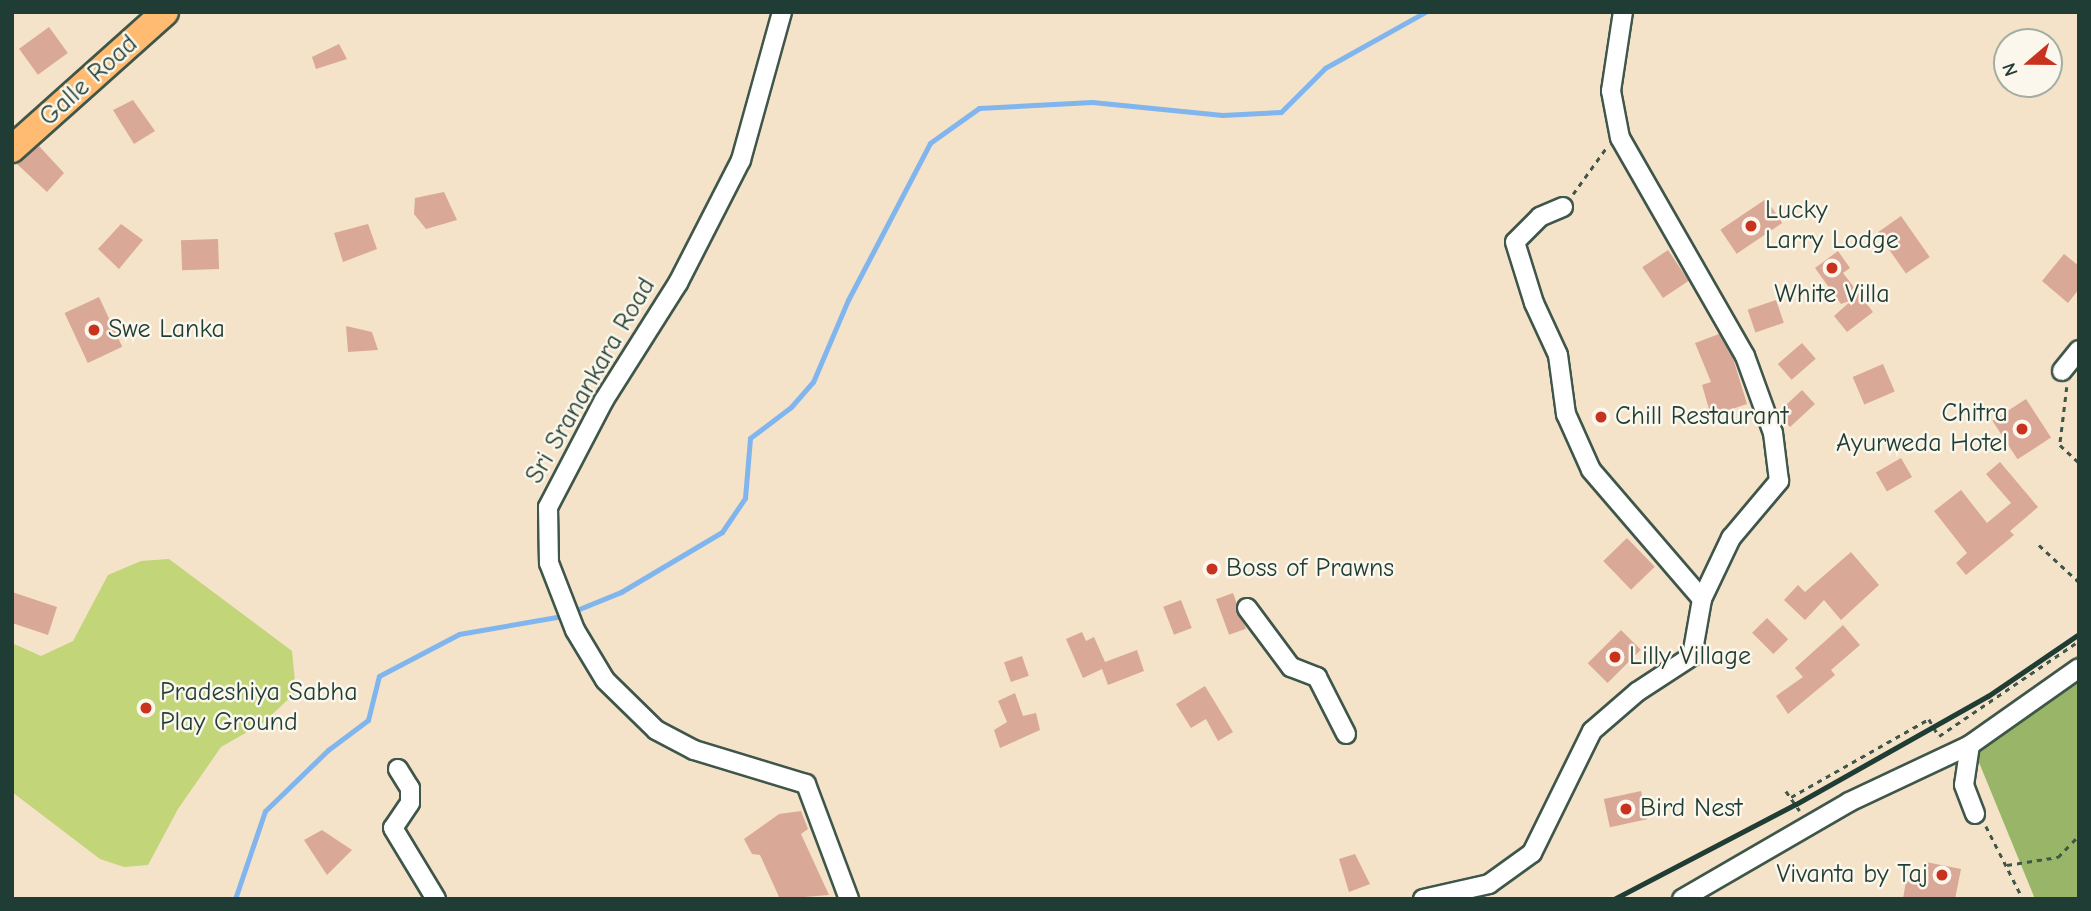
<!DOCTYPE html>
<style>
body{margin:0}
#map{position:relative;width:2091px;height:911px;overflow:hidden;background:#f4e3c8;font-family:"Comic Neue",sans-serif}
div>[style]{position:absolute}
.green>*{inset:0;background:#c2d578}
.forest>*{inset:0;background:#99b668}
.stream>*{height:5px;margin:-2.5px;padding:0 2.5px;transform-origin:2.5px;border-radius:2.5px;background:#80b5ee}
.building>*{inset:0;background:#daa896;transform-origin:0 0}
.path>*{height:2.5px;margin-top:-1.25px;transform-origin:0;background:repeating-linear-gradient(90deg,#3f564a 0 5px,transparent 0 10px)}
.roads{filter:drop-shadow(2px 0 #3f564a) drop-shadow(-2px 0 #3f564a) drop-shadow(0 2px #3f564a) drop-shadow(0 -2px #3f564a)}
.minor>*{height:18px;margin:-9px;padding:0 9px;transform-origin:9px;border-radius:9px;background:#fff}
.highway>*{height:26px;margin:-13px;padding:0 13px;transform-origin:13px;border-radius:13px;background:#febb71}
.rail>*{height:5px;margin:-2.5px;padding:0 2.5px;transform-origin:2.5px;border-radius:2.5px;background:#1f3d34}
.dots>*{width:19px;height:19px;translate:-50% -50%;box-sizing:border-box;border:4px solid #fbf7ec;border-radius:50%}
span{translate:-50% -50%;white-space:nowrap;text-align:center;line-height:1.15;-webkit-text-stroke:5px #fbf7ec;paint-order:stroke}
.street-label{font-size:26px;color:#1f3d34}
.poi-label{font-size:26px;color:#1f3d34}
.left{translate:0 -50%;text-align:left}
.right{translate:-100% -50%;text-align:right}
.frame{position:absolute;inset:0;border:14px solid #1f3d34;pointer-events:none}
.north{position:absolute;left:1993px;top:28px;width:70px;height:70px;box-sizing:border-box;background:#fbf7ec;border:2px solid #a3ada2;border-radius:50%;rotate:250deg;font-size:19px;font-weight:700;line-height:28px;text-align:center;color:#1f3d34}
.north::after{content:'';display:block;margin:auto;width:24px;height:32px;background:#c8321e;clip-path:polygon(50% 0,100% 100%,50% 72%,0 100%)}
</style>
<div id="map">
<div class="green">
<i style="clip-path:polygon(169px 559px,292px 651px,296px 692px,263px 723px,221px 747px,178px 809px,148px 865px,124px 867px,100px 859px,12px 792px,12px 643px,41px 656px,73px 641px,108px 575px,141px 561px)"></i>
</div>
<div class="forest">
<i style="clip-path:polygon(2079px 654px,2079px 899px,2035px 899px,1969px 738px)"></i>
</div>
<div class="stream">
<i style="left:235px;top:899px;width:93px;rotate:-71.2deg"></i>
<i style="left:265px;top:811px;width:88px;rotate:-44.1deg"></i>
<i style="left:328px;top:750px;width:50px;rotate:-36.9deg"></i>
<i style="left:368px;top:720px;width:45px;rotate:-76deg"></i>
<i style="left:379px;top:676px;width:90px;rotate:-27.7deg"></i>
<i style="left:459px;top:634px;width:105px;rotate:-9.9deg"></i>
<i style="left:562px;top:616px;width:64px;rotate:-22.1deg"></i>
<i style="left:621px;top:592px;width:117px;rotate:-30.7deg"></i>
<i style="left:722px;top:532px;width:41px;rotate:-55.9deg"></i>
<i style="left:745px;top:498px;width:60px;rotate:-85.2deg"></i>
<i style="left:750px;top:438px;width:51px;rotate:-37.1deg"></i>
<i style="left:791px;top:407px;width:33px;rotate:-49deg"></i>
<i style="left:813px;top:382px;width:89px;rotate:-66.9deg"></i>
<i style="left:848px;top:300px;width:177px;rotate:-62.4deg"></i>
<i style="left:930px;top:143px;width:60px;rotate:-35.5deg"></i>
<i style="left:979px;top:108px;width:113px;rotate:-3deg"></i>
<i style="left:1092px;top:102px;width:131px;rotate:5.7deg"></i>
<i style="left:1222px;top:115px;width:59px;rotate:-2.9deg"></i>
<i style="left:1281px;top:112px;width:62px;rotate:-45deg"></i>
<i style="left:1325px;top:68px;width:115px;rotate:-29.2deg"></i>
</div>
<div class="building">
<i style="left:49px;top:27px;width:32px;height:37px;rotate:54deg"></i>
<i style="clip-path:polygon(339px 44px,347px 59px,316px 69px,312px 57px)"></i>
<i style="clip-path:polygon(133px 100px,155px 131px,134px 144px,113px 110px)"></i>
<i style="clip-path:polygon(39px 146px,64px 173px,47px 192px,17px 164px)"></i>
<i style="clip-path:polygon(444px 192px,457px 220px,426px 229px,414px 214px,415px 198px)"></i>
<i style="left:1766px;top:199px;width:29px;height:55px;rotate:56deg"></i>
<i style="left:1901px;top:216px;width:50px;height:29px;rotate:55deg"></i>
<i style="clip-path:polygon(121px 224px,143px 240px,119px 269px,98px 249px)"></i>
<i style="clip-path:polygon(368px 224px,377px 249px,343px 262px,334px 233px)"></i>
<i style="left:218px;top:239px;width:30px;height:37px;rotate:88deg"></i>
<i style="left:1668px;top:250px;width:37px;height:31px;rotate:56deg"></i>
<i style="clip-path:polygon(1838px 251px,1850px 268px,1843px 273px,1873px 312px,1847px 332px,1834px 316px,1852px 300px,1841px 304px,1815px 268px)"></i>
<i style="clip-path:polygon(2064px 254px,2079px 266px,2079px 289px,2068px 303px,2042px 281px)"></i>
<i style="left:99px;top:297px;width:55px;height:38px;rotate:65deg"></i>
<i style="left:1776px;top:300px;width:24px;height:30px;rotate:71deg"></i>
<i style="clip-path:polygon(346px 326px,372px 332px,378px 350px,348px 352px)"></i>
<i style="clip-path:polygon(1719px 334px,1733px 358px,1747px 404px,1711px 416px,1702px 385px,1711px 382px,1695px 343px)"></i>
<i style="left:1802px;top:343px;width:21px;height:32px;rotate:49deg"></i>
<i style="left:1883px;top:364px;width:30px;height:33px;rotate:67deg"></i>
<i style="left:1802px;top:390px;width:19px;height:34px;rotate:47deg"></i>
<i style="left:2026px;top:399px;width:46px;height:40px;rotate:57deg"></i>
<i style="left:1901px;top:458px;width:22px;height:29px;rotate:60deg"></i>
<i style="clip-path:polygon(2000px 462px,2038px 507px,2010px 531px,2014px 535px,1966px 575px,1956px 563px,1967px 553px,1934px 511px,1961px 490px,1987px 523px,2011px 503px,1986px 474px)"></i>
<i style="left:1627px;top:538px;width:40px;height:33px;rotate:46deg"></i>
<i style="clip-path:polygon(1851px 552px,1879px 585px,1841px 620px,1824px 600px,1805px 620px,1784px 600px,1798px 585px,1805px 592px)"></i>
<i style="clip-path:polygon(12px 592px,57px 607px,48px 635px,12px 623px)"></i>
<i style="left:1233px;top:593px;width:38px;height:18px;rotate:70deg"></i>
<i style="left:1181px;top:600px;width:30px;height:19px;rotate:69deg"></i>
<i style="left:1767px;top:618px;width:30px;height:21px;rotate:45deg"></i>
<i style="clip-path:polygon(1843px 625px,1860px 645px,1831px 670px,1835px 675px,1788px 714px,1776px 696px,1803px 677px,1795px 668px)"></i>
<i style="left:1621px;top:630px;width:28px;height:47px;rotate:45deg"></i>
<i style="clip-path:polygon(1082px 632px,1086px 641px,1094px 637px,1105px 662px,1137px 650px,1144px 671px,1108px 685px,1102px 669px,1083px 678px,1066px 639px)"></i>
<i style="left:1022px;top:656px;width:21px;height:19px;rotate:71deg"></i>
<i style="clip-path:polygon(1205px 686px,1233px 732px,1218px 741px,1206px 719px,1191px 728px,1176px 704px)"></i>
<i style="clip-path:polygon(1015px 693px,1023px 716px,1036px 713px,1040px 730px,1000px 748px,994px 730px,1007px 722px,998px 701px)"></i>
<i style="left:1641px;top:791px;width:29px;height:38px;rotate:78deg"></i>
<i style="clip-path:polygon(801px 811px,808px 829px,801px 834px,829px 895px,780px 899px,760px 855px,752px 854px,744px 839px,779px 814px)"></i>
<i style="clip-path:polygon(322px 830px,352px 850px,327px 875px,304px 840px)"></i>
<i style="clip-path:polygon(1355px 854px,1370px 884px,1349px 892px,1339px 859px)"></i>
<i style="clip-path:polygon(1926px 862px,1961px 869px,1955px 899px,1903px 899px,1906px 881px,1923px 882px)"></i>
</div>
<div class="path">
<i style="left:1573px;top:194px;width:57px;rotate:-54.3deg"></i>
<i style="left:2067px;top:387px;width:58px;rotate:96.9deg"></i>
<i style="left:2060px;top:445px;width:26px;rotate:43deg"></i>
<i style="left:2039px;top:545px;width:54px;rotate:42.8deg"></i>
<i style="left:1786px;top:791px;width:24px;rotate:55deg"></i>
<i style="left:1791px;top:797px;width:159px;rotate:-29.5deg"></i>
<i style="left:1929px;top:719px;width:20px;rotate:60deg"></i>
<i style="left:1939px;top:736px;width:169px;rotate:-34.2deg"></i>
<i style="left:1986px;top:826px;width:82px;rotate:63.1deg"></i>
<i style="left:2007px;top:865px;width:52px;rotate:-8.9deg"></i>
<i style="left:2058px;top:857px;width:30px;rotate:-46deg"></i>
</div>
<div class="roads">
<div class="minor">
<i style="left:782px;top:12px;width:154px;rotate:105.5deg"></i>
<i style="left:741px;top:160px;width:138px;rotate:117.1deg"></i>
<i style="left:678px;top:283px;width:138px;rotate:122.3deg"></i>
<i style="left:604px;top:400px;width:121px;rotate:117.6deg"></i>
<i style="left:548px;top:507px;width:56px;rotate:89deg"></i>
<i style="left:549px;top:563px;width:72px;rotate:68.8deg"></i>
<i style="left:575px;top:630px;width:58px;rotate:59deg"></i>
<i style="left:605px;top:680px;width:71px;rotate:44.4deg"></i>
<i style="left:656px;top:730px;width:43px;rotate:27.8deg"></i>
<i style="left:694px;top:750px;width:117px;rotate:16.9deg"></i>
<i style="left:806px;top:784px;width:123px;rotate:69.5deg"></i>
<i style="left:1563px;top:207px;width:25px;rotate:157deg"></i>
<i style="left:1540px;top:217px;width:35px;rotate:135deg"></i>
<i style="left:1515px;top:242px;width:64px;rotate:72.7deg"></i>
<i style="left:1534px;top:303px;width:57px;rotate:65.2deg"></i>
<i style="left:1558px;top:355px;width:60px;rotate:82.3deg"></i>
<i style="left:1566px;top:414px;width:61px;rotate:65.9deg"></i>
<i style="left:1591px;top:470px;width:170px;rotate:49.3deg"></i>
<i style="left:2062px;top:371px;width:27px;rotate:-51deg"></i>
<i style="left:1247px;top:608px;width:74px;rotate:53.3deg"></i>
<i style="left:1291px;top:667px;width:28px;rotate:21deg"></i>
<i style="left:1317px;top:677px;width:64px;rotate:63deg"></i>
<i style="left:1970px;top:745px;width:40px;rotate:98.5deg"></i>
<i style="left:1964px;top:785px;width:31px;rotate:69deg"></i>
<i style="left:398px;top:769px;width:22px;rotate:58deg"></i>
<i style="left:410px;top:788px;width:15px;rotate:90deg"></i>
<i style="left:410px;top:803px;width:30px;rotate:124deg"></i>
<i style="left:393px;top:828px;width:83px;rotate:58.8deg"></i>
<i style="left:1423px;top:899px;width:68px;rotate:-12.8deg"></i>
<i style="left:1489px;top:884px;width:53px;rotate:-35.8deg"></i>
<i style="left:1532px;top:853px;width:136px;rotate:-63.8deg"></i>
<i style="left:1592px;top:731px;width:60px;rotate:-40.9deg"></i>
<i style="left:1637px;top:692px;width:66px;rotate:-33.2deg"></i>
<i style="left:1692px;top:656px;width:58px;rotate:-80deg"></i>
<i style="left:1702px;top:599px;width:68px;rotate:-64.6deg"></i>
<i style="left:1731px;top:538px;width:75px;rotate:-49.9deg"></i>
<i style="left:1779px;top:481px;width:48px;rotate:-97.1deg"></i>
<i style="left:1773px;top:433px;width:82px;rotate:-110deg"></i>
<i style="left:1745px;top:356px;width:251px;rotate:-119.8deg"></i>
<i style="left:1620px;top:138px;width:48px;rotate:-100.8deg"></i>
<i style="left:1611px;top:91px;width:80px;rotate:-81.4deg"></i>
<i style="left:1682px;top:899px;width:193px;rotate:-30.1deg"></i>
<i style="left:1849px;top:802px;width:134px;rotate:-25.2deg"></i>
<i style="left:1970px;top:745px;width:133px;rotate:-35.2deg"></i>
</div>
<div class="highway">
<i style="left:12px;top:149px;width:205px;rotate:-41.8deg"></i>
</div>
</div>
<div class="rail">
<i style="left:1614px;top:899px;width:205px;rotate:-27.6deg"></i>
<i style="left:1796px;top:804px;width:220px;rotate:-29.4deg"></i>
<i style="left:1988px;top:696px;width:110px;rotate:-34.3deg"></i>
</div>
<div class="dots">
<i style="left:1751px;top:226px;background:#c8321e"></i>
<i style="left:1832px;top:268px;background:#c8321e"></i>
<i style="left:94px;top:330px;background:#c8321e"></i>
<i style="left:1601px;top:417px;background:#c8321e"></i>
<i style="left:2022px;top:429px;background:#c8321e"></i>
<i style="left:1212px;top:569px;background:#c8321e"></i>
<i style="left:1615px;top:657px;background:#c8321e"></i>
<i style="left:146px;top:708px;background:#c8321e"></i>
<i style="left:1626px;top:809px;background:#c8321e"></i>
<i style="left:1942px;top:875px;background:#c8321e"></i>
</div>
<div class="street-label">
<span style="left:89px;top:81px;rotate:-42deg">Galle Road</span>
<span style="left:591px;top:381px;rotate:-60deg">Sri Sranankara Road</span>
</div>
<div class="poi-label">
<span class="left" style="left:1765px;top:226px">Lucky<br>Larry Lodge</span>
<span style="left:1832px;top:295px">White Villa</span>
<span class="left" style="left:108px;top:330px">Swe Lanka</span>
<span class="right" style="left:2008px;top:429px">Chitra<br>Ayurweda Hotel</span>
<span class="left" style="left:1615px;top:417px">Chill Restaurant</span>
<span class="left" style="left:1226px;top:569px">Boss of Prawns</span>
<span class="left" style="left:1629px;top:657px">Lilly Village</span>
<span class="left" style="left:160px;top:708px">Pradeshiya Sabha<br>Play Ground</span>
<span class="left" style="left:1640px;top:809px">Bird Nest</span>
<span class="right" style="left:1928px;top:875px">Vivanta by Taj</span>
</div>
<div class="frame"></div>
<div class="north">N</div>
</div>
